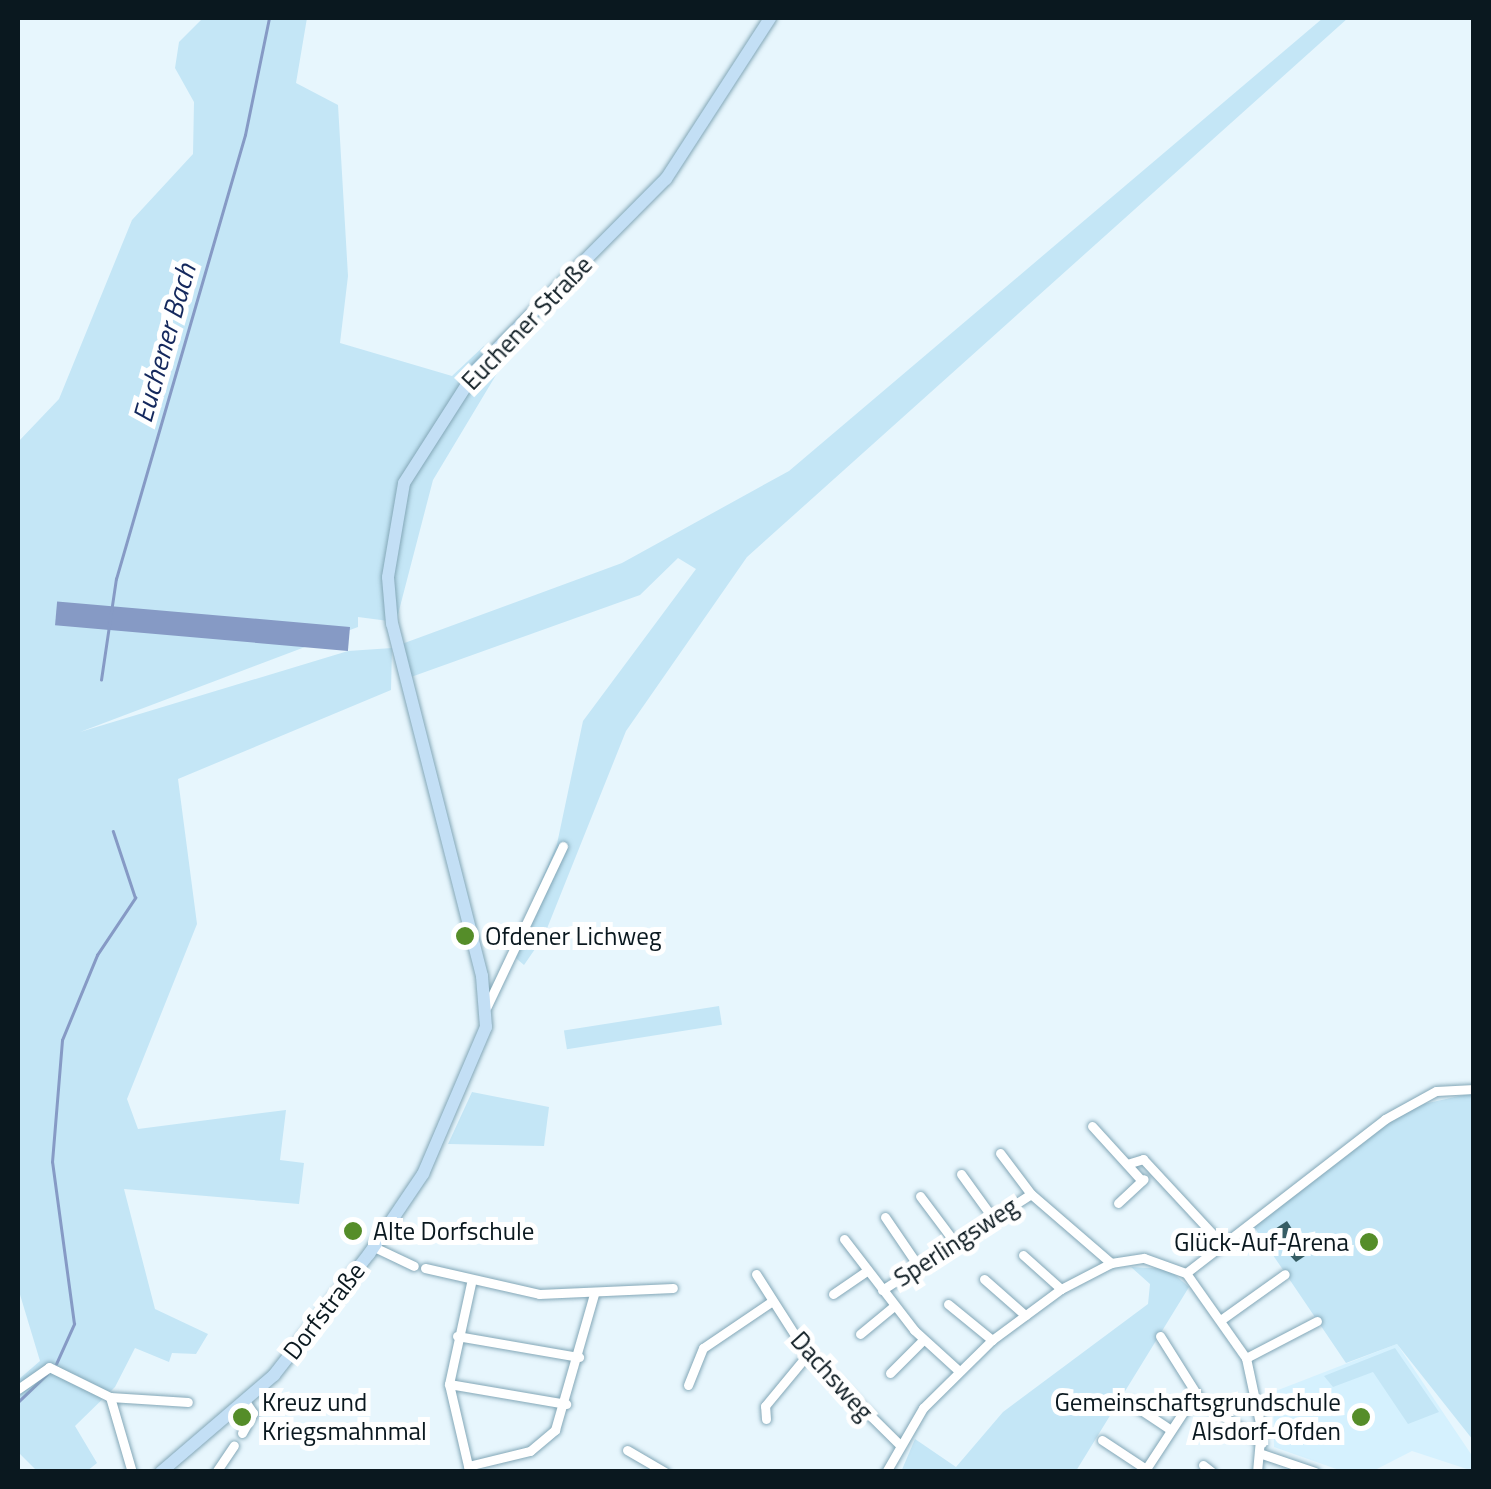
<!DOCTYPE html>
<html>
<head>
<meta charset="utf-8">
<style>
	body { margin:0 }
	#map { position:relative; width:1491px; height:1489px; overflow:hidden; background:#e7f6fd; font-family:"Titillium Web",sans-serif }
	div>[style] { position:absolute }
	.built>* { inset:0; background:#d5f1fe }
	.green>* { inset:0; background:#c4e6f6; transform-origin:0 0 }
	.water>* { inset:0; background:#869ac5; transform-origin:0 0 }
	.stream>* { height:2.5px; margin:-1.25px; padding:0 1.25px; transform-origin:1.25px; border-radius:1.25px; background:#869ac5 }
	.building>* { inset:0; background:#365d64 }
	.roads { filter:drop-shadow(0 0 2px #83a7b7) drop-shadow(0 0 2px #83a7b7) }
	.street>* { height:9px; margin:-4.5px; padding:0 4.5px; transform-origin:4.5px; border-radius:4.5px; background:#fff }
	.secondary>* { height:12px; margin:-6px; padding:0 6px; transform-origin:6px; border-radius:6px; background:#c3dff5 }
	.dots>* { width:28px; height:28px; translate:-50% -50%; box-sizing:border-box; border:5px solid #fff; border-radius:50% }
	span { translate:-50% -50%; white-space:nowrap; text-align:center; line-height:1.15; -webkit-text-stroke:10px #fff; paint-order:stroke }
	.street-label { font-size:25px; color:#0a181f }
	.poi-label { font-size:25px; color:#0a181f }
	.left { translate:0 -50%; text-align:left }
	.right { translate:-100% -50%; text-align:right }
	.water-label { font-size:28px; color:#14285d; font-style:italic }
	.frame { position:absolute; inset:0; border:20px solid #0a181f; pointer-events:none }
</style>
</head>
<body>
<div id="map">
	<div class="built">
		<div style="clip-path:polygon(1397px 1344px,1473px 1457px,1473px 1471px,1412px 1451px,1373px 1471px,1342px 1471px,1274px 1447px,1273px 1392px)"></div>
	</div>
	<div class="green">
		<div style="clip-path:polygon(203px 18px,307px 18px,296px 83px,338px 105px,348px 276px,340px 343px,452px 376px,484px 346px,502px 365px,433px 480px,396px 622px,358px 617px,358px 627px,80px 732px,348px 651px,392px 648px,391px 690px,178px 779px,197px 924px,127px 1099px,138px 1129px,286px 1110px,280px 1160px,304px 1163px,299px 1204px,124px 1189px,155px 1309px,208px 1334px,196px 1354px,172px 1353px,169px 1362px,135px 1348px,115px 1387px,75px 1426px,97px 1463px,87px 1471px,37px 1471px,18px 1452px,18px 1380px,40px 1361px,18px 1288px,18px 442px,59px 399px,132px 220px,193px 154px,194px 102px,175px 68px,179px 42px)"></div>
		<div style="clip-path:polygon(1323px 18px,1348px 18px,747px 557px,626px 731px,544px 936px,524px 965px,510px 953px,557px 844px,583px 721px,696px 569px,678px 558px,640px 595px,411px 677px,399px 645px,622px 563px,789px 471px)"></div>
		<div style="left:719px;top:1006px;width:19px;height:157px;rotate:81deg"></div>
		<div style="clip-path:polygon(472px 1092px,549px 1107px,544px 1146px,448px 1144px)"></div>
		<div style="clip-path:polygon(1473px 1093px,1473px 1440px,1397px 1344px,1346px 1363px,1254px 1227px,1410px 1107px)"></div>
		<div style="clip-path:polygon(1131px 1267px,1168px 1269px,1189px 1287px,1076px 1471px,901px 1472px,915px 1439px,956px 1467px,1003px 1412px,1148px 1304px,1150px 1284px)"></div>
		<div style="clip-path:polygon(1395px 1348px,1439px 1412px,1408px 1424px,1373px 1372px,1333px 1387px,1324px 1376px)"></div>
	</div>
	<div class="water">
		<div style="left:350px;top:627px;width:24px;height:294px;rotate:95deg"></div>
	</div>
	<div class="stream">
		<div style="left:101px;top:680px;width:102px;rotate:-81.6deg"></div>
		<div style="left:116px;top:579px;width:462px;rotate:-73.8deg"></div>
		<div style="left:245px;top:135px;width:119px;rotate:-78.4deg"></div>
		<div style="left:56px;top:1364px;width:44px;rotate:-65.8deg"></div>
		<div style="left:74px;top:1324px;width:163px;rotate:-97.7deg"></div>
		<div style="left:52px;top:1162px;width:122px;rotate:-85.3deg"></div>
		<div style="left:62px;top:1040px;width:92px;rotate:-67.6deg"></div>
		<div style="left:97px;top:955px;width:69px;rotate:-56.3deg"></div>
		<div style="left:135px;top:898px;width:70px;rotate:-108.4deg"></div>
		<div style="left:18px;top:1402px;width:40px;rotate:-44deg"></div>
	</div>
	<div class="building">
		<div style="clip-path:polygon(1287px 1221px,1308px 1254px,1296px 1262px,1269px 1233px)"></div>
	</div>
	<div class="roads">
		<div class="street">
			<div style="left:487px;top:1006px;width:177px;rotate:-64.6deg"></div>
			<div style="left:1092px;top:1126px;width:74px;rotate:47.7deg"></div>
			<div style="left:1000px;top:1153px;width:51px;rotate:52.9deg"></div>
			<div style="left:1031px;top:1194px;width:106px;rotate:40.8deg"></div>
			<div style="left:1127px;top:1164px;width:17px;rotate:-17deg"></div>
			<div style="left:1143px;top:1159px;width:117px;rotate:47.1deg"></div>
			<div style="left:961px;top:1174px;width:53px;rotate:54.2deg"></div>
			<div style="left:920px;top:1196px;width:55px;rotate:53.1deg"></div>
			<div style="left:1118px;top:1203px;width:35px;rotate:-43deg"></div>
			<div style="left:885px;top:1217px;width:57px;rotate:55.8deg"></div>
			<div style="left:844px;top:1239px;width:115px;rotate:52.4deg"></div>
			<div style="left:914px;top:1330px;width:61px;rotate:42.3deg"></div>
			<div style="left:374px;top:1247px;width:44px;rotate:25.4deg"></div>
			<div style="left:1023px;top:1255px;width:51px;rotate:41.8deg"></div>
			<div style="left:425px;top:1268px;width:117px;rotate:12.8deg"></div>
			<div style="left:539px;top:1294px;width:134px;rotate:-2.6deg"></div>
			<div style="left:1186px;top:1273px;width:252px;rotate:-37.7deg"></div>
			<div style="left:1385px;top:1119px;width:58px;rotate:-28.8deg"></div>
			<div style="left:1436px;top:1091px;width:38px;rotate:-3deg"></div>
			<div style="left:756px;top:1274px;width:91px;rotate:57.5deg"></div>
			<div style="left:805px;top:1351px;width:134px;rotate:44.7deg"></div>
			<div style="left:984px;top:1279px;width:55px;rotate:41.3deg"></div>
			<div style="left:882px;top:1290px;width:177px;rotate:-32.8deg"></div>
			<div style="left:833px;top:1294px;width:42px;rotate:-34.4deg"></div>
			<div style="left:948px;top:1304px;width:57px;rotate:39.3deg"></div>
			<div style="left:1222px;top:1319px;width:77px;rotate:-35.5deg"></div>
			<div style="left:860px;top:1334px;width:44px;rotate:-39.5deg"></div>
			<div style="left:457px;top:1336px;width:124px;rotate:9.8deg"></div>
			<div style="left:1160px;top:1336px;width:77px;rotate:57.8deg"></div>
			<div style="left:1201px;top:1401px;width:74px;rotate:34.5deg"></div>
			<div style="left:1246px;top:1358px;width:80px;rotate:-27.5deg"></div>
			<div style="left:890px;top:1373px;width:47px;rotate:-45deg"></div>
			<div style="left:449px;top:1384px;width:119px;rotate:9.7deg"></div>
			<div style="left:688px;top:1385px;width:40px;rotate:-68deg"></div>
			<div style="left:703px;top:1348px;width:82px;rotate:-34.1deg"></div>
			<div style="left:18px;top:1389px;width:38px;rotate:-35deg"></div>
			<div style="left:49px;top:1367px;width:68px;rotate:26.2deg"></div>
			<div style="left:110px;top:1397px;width:78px;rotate:73.7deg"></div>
			<div style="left:110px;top:1397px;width:78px;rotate:3.7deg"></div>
			<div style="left:1129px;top:1402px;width:50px;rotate:33.7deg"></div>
			<div style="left:766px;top:1419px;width:13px;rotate:-94deg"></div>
			<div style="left:765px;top:1406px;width:67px;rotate:-50.4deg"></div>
			<div style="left:242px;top:1433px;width:23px;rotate:-61deg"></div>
			<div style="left:253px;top:1413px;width:14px;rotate:-124deg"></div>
			<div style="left:1102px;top:1440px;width:53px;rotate:33.4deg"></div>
			<div style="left:627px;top:1450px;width:44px;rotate:30.1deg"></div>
			<div style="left:1262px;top:1454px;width:56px;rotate:18.8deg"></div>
			<div style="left:1203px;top:1465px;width:11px;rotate:38deg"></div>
			<div style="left:468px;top:1466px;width:64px;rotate:-13.6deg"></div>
			<div style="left:530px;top:1451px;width:33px;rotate:-40deg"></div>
			<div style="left:555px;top:1430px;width:141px;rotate:-74deg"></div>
			<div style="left:469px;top:1470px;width:88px;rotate:-103.1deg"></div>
			<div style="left:449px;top:1384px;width:103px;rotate:-77.7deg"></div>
			<div style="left:216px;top:1472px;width:32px;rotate:-56deg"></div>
			<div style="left:886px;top:1472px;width:74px;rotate:-60deg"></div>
			<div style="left:923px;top:1408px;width:97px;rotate:-44.6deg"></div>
			<div style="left:992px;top:1340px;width:86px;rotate:-36.5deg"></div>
			<div style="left:1061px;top:1289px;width:56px;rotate:-27.5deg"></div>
			<div style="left:1111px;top:1263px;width:33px;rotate:-9deg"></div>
			<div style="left:1144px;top:1258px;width:45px;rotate:19.7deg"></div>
			<div style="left:1186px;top:1273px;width:104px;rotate:54.8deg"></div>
			<div style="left:1246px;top:1358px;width:72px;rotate:77.9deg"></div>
			<div style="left:1261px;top:1428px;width:44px;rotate:95.2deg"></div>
			<div style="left:1144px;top:1472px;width:93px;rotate:-56.8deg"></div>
		</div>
		<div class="secondary">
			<div style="left:161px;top:1472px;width:149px;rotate:-40.6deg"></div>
			<div style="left:274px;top:1375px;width:154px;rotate:-51.9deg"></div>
			<div style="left:369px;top:1254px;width:97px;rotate:-56deg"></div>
			<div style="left:423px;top:1174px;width:160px;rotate:-66.8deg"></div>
			<div style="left:486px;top:1027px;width:51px;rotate:-94.5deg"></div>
			<div style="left:482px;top:976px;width:363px;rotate:-104.3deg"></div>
			<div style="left:392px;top:624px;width:47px;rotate:-94.9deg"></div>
			<div style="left:388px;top:577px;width:95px;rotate:-80.3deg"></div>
			<div style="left:404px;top:483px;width:135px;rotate:-57.4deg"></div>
			<div style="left:477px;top:369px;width:268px;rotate:-45.2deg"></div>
			<div style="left:666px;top:179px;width:192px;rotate:-57.1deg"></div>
		</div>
	</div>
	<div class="dots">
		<div style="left:465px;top:936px;background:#558d29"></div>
		<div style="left:353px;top:1231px;background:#558d29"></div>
		<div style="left:1369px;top:1242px;background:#558d29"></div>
		<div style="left:242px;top:1417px;background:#558d29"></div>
		<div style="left:1361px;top:1417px;background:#558d29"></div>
	</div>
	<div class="street-label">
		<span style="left:527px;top:323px;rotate:-46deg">Euchener Straße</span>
		<span style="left:956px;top:1242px;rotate:-33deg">Sperlingsweg</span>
		<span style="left:324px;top:1311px;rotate:-52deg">Dorfstraße</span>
		<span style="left:832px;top:1376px;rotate:48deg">Dachsweg</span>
	</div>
	<div class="poi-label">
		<span class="left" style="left:485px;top:936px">Ofdener Lichweg</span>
		<span class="left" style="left:373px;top:1231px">Alte Dorfschule</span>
		<span class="right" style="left:1349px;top:1242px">Glück-Auf-Arena</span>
		<span class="left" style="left:262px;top:1417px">Kreuz und<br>Kriegsmahnmal</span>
		<span class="right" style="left:1341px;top:1417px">Gemeinschaftsgrundschule<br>Alsdorf-Ofden</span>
	</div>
	<div class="water-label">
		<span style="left:164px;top:343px;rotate:-74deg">Euchener Bach</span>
	</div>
	<div class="frame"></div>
</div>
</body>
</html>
